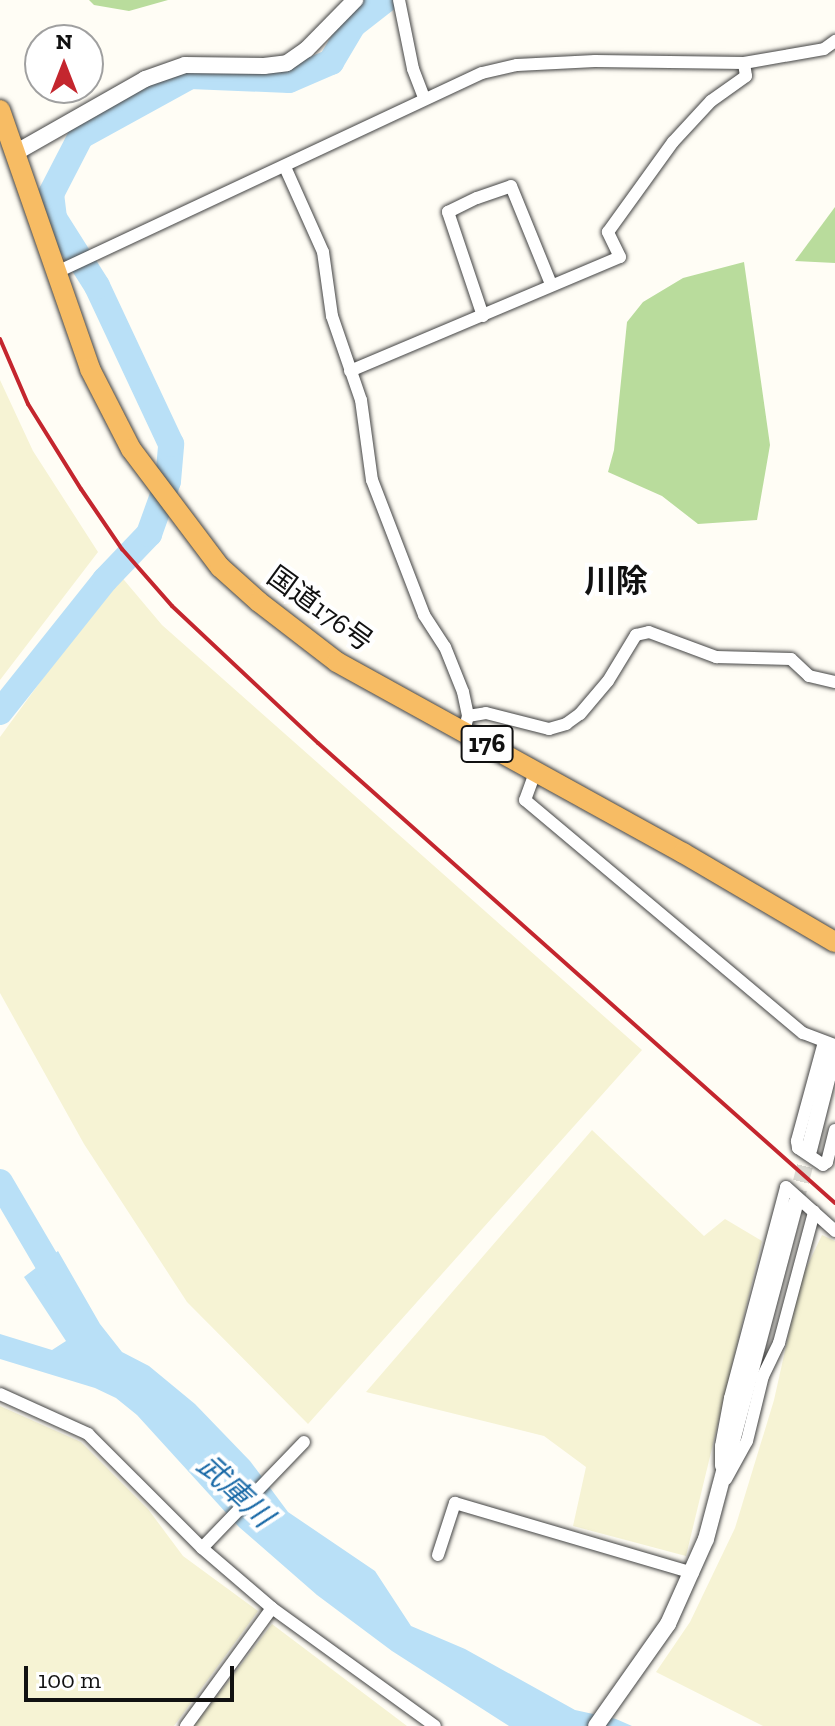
<!DOCTYPE html>
<html>
<head>
<meta charset="utf-8">
<style>
	body { margin:0 }
	#map { position:relative; width:835px; height:1726px; overflow:hidden; background:#fffdf5; font-family:"Zilla Slab","Noto Sans JP",serif }
	div>[style] { position:absolute }
	.farmland>* { inset:0; background:#f6f3d4 }
	.forest>* { inset:0; background:#b9dc9c }
	.water>* { inset:0; background:#b9e0f7 }
	.river>* { height:26px; margin:-13px; padding:0 13px; transform-origin:13px; border-radius:13px; background:#b9e0f7 }
	.tertiary-tunnel>* { height:16px; margin-top:-8px; transform-origin:0; background:repeating-linear-gradient(90deg,#dbdad3 0 16px,transparent 0 24px) }
	.roads { filter:drop-shadow(0 0 2px #444) drop-shadow(0 0 2px #444) }
	.minor>* { height:12px; margin:-6px; padding:0 6px; transform-origin:6px; border-radius:6px; background:#fff }
	.tertiary>* { height:16px; margin:-8px; padding:0 8px; transform-origin:8px; border-radius:8px; background:#fff }
	.trunk>* { height:20px; margin:-10px; padding:0 10px; transform-origin:10px; border-radius:10px; background:#f7bc64 }
	.rail>* { height:4px; margin:-2px; padding:0 2px; transform-origin:2px; border-radius:2px; background:#c4262e }
	span { translate:-50% -50%; white-space:nowrap; text-align:center; line-height:1.15; -webkit-text-stroke:8px #fff; paint-order:stroke }
	.shield-label span { padding:2px 6px; background:#fff; border:2px solid; border-radius:6px; -webkit-text-stroke-width:0 }
	.shield-label { font-size:26px; color:#111; font-weight:700 }
	.street-label { font-size:28px; color:#111 }
	.water-label { font-size:30px; color:#1768a6; font-style:italic }
	.quarter-label { font-size:32px; color:#111; font-weight:700 }
	.north { position:absolute; left:24px; top:24px; width:80px; height:80px; box-sizing:border-box; background:#fff; border:2px solid #a0a0a0; border-radius:50%; rotate:0deg; font-size:22px; font-weight:700; line-height:32px; text-align:center; color:#111 }
	.north::after { content:''; display:block; margin:auto; width:28px; height:36px; background:#c4262e; clip-path:polygon(50% 0,100% 100%,50% 72%,0 100%) }
	.scale { position:absolute; left:24px; top:1666px; width:210px; height:36px; box-sizing:border-box; border:4px solid #111; border-top:0; padding-left:10px; font-size:24px; line-height:28px; white-space:nowrap; color:#111; -webkit-text-stroke:6px #fff; paint-order:stroke }
</style>
</head>
<body>
<div id="map">
	<div class="farmland">
		<div style="clip-path:polygon(0 380px,33px 451px,98px 552px,0 680px)"></div>
		<div style="clip-path:polygon(119px 574px,162px 625px,642px 1050px,308px 1424px,187px 1302px,84px 1144px,0 993px,0 737px)"></div>
		<div style="clip-path:polygon(592px 1130px,704px 1236px,725px 1219px,762px 1241px,686px 1556px,573px 1526px,586px 1467px,544px 1436px,366px 1392px)"></div>
		<div style="clip-path:polygon(822px 1235px,835px 1241px,835px 1726px,763px 1726px,656px 1672px,690px 1622px,735px 1528px,774px 1400px,801px 1279px)"></div>
		<div style="clip-path:polygon(0 1406px,81px 1442px,148px 1509px,183px 1556px,258px 1611px,174px 1726px,0 1726px)"></div>
		<div style="clip-path:polygon(272px 1624px,407px 1726px,194px 1726px)"></div>
	</div>
	<div class="forest">
		<div style="clip-path:polygon(89px 0,168px 0,129px 11px,94px 5px)"></div>
		<div style="clip-path:polygon(835px 207px,835px 263px,795px 261px)"></div>
		<div style="clip-path:polygon(744px 262px,770px 445px,757px 520px,698px 524px,662px 496px,608px 472px,614px 450px,627px 322px,643px 302px,683px 278px)"></div>
	</div>
	<div class="water">
		<div style="clip-path:polygon(58px 1251px,100px 1324px,122px 1352px,149px 1366px,195px 1404px,250px 1461px,288px 1512px,375px 1571px,411px 1626px,465px 1649px,575px 1710px,616px 1719px,632px 1726px,509px 1726px,392px 1651px,317px 1595px,239px 1527px,137px 1415px,116px 1398px,95px 1388px,0 1359px,0 1334px,52px 1350px,66px 1341px,24px 1277px)"></div>
	</div>
	<div class="river">
		<div style="left:0;top:712px;width:169px;rotate:-51.5deg"></div>
		<div style="left:105px;top:580px;width:64px;rotate:-46.3deg"></div>
		<div style="left:149px;top:534px;width:56px;rotate:-70.3deg"></div>
		<div style="left:168px;top:481px;width:37px;rotate:-85deg"></div>
		<div style="left:171px;top:444px;width:174px;rotate:-115.1deg"></div>
		<div style="left:97px;top:286px;width:80px;rotate:-122.3deg"></div>
		<div style="left:54px;top:218px;width:24px;rotate:-97deg"></div>
		<div style="left:51px;top:194px;width:65px;rotate:-62.7deg"></div>
		<div style="left:81px;top:136px;width:124px;rotate:-28.8deg"></div>
		<div style="left:190px;top:76px;width:99px;rotate:2.3deg"></div>
		<div style="left:289px;top:80px;width:46px;rotate:-23.2deg"></div>
		<div style="left:331px;top:62px;width:43px;rotate:-59.3deg"></div>
		<div style="left:353px;top:25px;width:41px;rotate:-38deg"></div>
		<div style="left:0;top:1182px;width:126px;rotate:59.6deg"></div>
	</div>
	<div class="tertiary-tunnel">
		<div style="left:795px;top:1205px;width:57px;rotate:-75.7deg"></div>
	</div>
	<div class="roads">
		<div class="minor">
			<div style="left:399px;top:0;width:70px;rotate:78.5deg"></div>
			<div style="left:413px;top:69px;width:31px;rotate:69deg"></div>
			<div style="left:285px;top:167px;width:93px;rotate:65.9deg"></div>
			<div style="left:323px;top:252px;width:65px;rotate:82deg"></div>
			<div style="left:332px;top:316px;width:89px;rotate:71deg"></div>
			<div style="left:361px;top:400px;width:81px;rotate:82.2deg"></div>
			<div style="left:372px;top:480px;width:145px;rotate:68.9deg"></div>
			<div style="left:424px;top:615px;width:38px;rotate:57deg"></div>
			<div style="left:445px;top:647px;width:48px;rotate:68.2deg"></div>
			<div style="left:463px;top:692px;width:25px;rotate:78deg"></div>
			<div style="left:468px;top:716px;width:16px;rotate:105deg"></div>
			<div style="left:57px;top:272px;width:469px;rotate:-25.1deg"></div>
			<div style="left:482px;top:73px;width:36px;rotate:-13deg"></div>
			<div style="left:517px;top:65px;width:78px;rotate:-2.9deg"></div>
			<div style="left:595px;top:61px;width:149px;rotate:0.8deg"></div>
			<div style="left:744px;top:63px;width:81px;rotate:-9.9deg"></div>
			<div style="left:824px;top:49px;width:14px;rotate:-36deg"></div>
			<div style="left:483px;top:316px;width:110px;rotate:-108.6deg"></div>
			<div style="left:448px;top:212px;width:32px;rotate:-26deg"></div>
			<div style="left:477px;top:198px;width:36px;rotate:-19deg"></div>
			<div style="left:511px;top:186px;width:106px;rotate:67.8deg"></div>
			<div style="left:350px;top:371px;width:293px;rotate:-22.9deg"></div>
			<div style="left:620px;top:257px;width:28px;rotate:-116deg"></div>
			<div style="left:608px;top:232px;width:111px;rotate:-54.2deg"></div>
			<div style="left:673px;top:142px;width:56px;rotate:-47.2deg"></div>
			<div style="left:711px;top:101px;width:43px;rotate:-35.5deg"></div>
			<div style="left:746px;top:76px;width:13px;rotate:-99deg"></div>
			<div style="left:468px;top:716px;width:18px;rotate:-9deg"></div>
			<div style="left:486px;top:713px;width:65px;rotate:14.3deg"></div>
			<div style="left:549px;top:729px;width:18px;rotate:-16deg"></div>
			<div style="left:566px;top:724px;width:17px;rotate:-36deg"></div>
			<div style="left:580px;top:714px;width:43px;rotate:-49.7deg"></div>
			<div style="left:608px;top:681px;width:54px;rotate:-58.7deg"></div>
			<div style="left:636px;top:635px;width:13px;rotate:-13deg"></div>
			<div style="left:649px;top:632px;width:72px;rotate:20.5deg"></div>
			<div style="left:716px;top:657px;width:75px;rotate:1.5deg"></div>
			<div style="left:791px;top:659px;width:25px;rotate:43deg"></div>
			<div style="left:809px;top:676px;width:27px;rotate:13deg"></div>
			<div style="left:536px;top:770px;width:32px;rotate:110deg"></div>
			<div style="left:525px;top:800px;width:363px;rotate:40deg"></div>
			<div style="left:803px;top:1033px;width:34px;rotate:21deg"></div>
			<div style="left:824px;top:1042px;width:103px;rotate:105.3deg"></div>
			<div style="left:797px;top:1141px;width:7px;rotate:82deg"></div>
			<div style="left:798px;top:1148px;width:30px;rotate:34deg"></div>
			<div style="left:823px;top:1165px;width:5px;rotate:-37deg"></div>
			<div style="left:827px;top:1162px;width:33px;rotate:-76deg"></div>
			<div style="left:0;top:1394px;width:97px;rotate:24.4deg"></div>
			<div style="left:88px;top:1434px;width:161px;rotate:45deg"></div>
			<div style="left:202px;top:1548px;width:92px;rotate:40.6deg"></div>
			<div style="left:272px;top:1608px;width:201px;rotate:35.9deg"></div>
			<div style="left:721px;top:1466px;width:20px;rotate:-90deg"></div>
			<div style="left:721px;top:1446px;width:49px;rotate:-79.4deg"></div>
			<div style="left:730px;top:1398px;width:218px;rotate:-75.1deg"></div>
			<div style="left:786px;top:1187px;width:66px;rotate:41.9deg"></div>
			<div style="left:726px;top:1479px;width:43px;rotate:-61.1deg"></div>
			<div style="left:747px;top:1441px;width:67px;rotate:-76.2deg"></div>
			<div style="left:763px;top:1376px;width:37px;rotate:-64deg"></div>
			<div style="left:779px;top:1343px;width:136px;rotate:-75deg"></div>
			<div style="left:202px;top:1548px;width:147px;rotate:-46.1deg"></div>
			<div style="left:438px;top:1555px;width:55px;rotate:-71.9deg"></div>
			<div style="left:455px;top:1503px;width:248px;rotate:16.4deg"></div>
			<div style="left:186px;top:1726px;width:146px;rotate:-53.9deg"></div>
		</div>
		<div class="tertiary">
			<div style="left:15px;top:153px;width:150px;rotate:-29.6deg"></div>
			<div style="left:145px;top:79px;width:42px;rotate:-19.3deg"></div>
			<div style="left:185px;top:65px;width:79px;rotate:0.7deg"></div>
			<div style="left:264px;top:66px;width:23px;rotate:-7deg"></div>
			<div style="left:287px;top:63px;width:24px;rotate:-35deg"></div>
			<div style="left:307px;top:49px;width:69px;rotate:-45.6deg"></div>
			<div style="left:809px;top:1150px;width:105px;rotate:-75.7deg"></div>
			<div style="left:596px;top:1726px;width:125px;rotate:-54.8deg"></div>
			<div style="left:668px;top:1624px;width:93px;rotate:-65.9deg"></div>
			<div style="left:706px;top:1539px;width:346px;rotate:-75.1deg"></div>
		</div>
		<div class="trunk">
			<div style="left:0;top:110px;width:274px;rotate:70.8deg"></div>
			<div style="left:90px;top:369px;width:90px;rotate:62.9deg"></div>
			<div style="left:131px;top:449px;width:148px;rotate:53deg"></div>
			<div style="left:220px;top:567px;width:52px;rotate:41.9deg"></div>
			<div style="left:259px;top:602px;width:98px;rotate:37.6deg"></div>
			<div style="left:337px;top:662px;width:395px;rotate:28.9deg"></div>
			<div style="left:683px;top:853px;width:176px;rotate:30.4deg"></div>
		</div>
	</div>
	<div class="rail">
		<div style="left:0;top:339px;width:71px;rotate:66.7deg"></div>
		<div style="left:28px;top:404px;width:100px;rotate:58.1deg"></div>
		<div style="left:81px;top:489px;width:73px;rotate:55.7deg"></div>
		<div style="left:122px;top:549px;width:76px;rotate:48.7deg"></div>
		<div style="left:172px;top:606px;width:200px;rotate:43.2deg"></div>
		<div style="left:318px;top:743px;width:692px;rotate:41.66deg"></div>
	</div>
	<div class="shield-label">
		<span style="left:487px;top:744px">176</span>
	</div>
	<div class="street-label">
		<span style="left:320px;top:609px;rotate:36deg">国道176号</span>
	</div>
	<div class="water-label">
		<span style="left:235px;top:1491px;rotate:43deg">武庫川</span>
	</div>
	<div class="quarter-label">
		<span style="left:616px;top:581px">川除</span>
	</div>
	<div class="north">N</div>
	<div class="scale">100 m</div>
</div>
</body>
</html>
